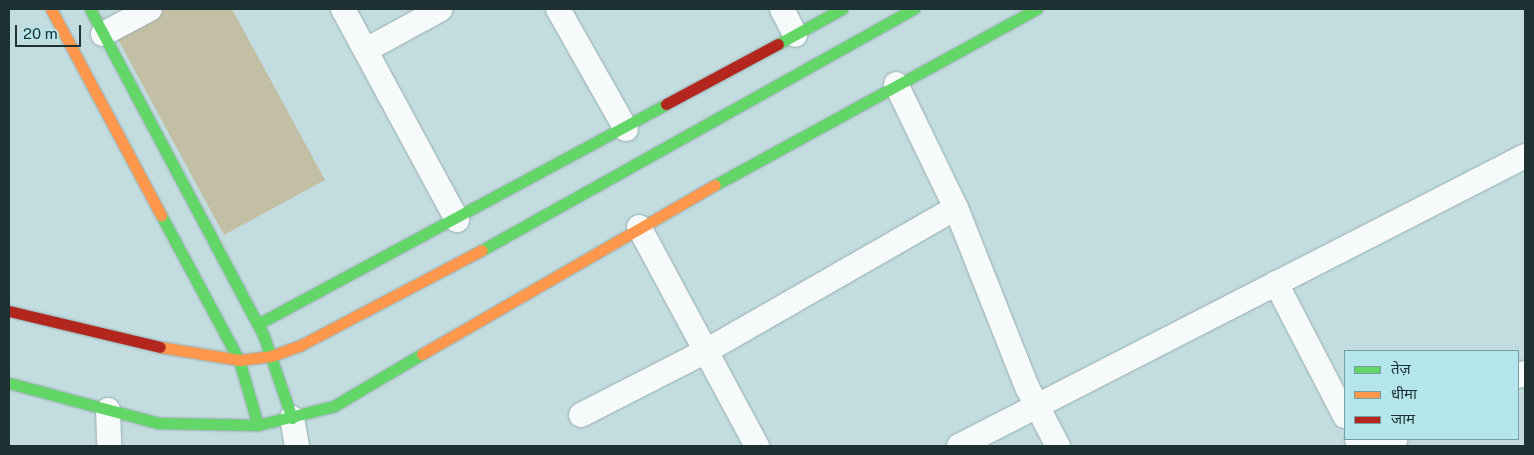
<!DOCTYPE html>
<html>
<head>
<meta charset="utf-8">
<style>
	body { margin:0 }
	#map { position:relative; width:1534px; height:455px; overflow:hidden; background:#c2dcdf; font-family:"Public Sans","Noto Sans Devanagari",sans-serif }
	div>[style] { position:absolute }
	.green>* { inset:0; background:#c2bfa4 }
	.roads { filter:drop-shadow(0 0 1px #98adaf) drop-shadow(0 0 1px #98adaf) }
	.street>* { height:24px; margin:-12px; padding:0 12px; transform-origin:12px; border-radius:12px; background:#f6fafa }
	.fast>* { height:11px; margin:-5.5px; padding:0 5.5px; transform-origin:5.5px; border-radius:5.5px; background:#63d668 }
	.slow>* { height:11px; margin:-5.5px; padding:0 5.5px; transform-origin:5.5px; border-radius:5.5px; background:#ff974d }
	.jam>* { height:11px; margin:-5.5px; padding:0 5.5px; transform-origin:5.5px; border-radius:5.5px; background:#b3261e }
	span { translate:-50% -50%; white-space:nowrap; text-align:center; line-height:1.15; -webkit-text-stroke:4.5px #b5e6ec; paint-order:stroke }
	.frame { position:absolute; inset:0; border:10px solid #1d3032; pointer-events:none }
	.legend { position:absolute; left:1344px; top:350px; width:175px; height:90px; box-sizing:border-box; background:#b5e6ec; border:1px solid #789da2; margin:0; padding:6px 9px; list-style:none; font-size:15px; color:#1d3032 }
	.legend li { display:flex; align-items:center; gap:10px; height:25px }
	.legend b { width:25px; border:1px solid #789da2 }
	.scale { position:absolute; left:15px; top:25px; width:66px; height:22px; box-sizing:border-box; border:2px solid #1d3032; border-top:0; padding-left:6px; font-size:15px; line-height:18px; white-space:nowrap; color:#1d3032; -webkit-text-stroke:4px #b5e6ec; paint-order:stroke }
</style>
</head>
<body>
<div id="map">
	<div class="green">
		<div style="clip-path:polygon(161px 9px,232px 9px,325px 180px,224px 235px,115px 34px)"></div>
	</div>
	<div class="roads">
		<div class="street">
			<div style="left:343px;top:9px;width:240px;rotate:61.6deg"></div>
			<div style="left:558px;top:9px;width:138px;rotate:60.5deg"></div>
			<div style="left:782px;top:9px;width:29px;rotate:63deg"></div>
			<div style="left:103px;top:34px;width:53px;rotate:-28deg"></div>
			<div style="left:366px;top:50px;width:85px;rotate:-28.7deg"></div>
			<div style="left:896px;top:84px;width:138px;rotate:64.2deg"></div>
			<div style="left:956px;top:208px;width:193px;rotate:68.4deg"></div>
			<div style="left:1027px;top:387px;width:67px;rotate:62.3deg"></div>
			<div style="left:639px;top:227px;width:249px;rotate:61.7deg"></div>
			<div style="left:1276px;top:283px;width:150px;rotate:62.6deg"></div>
			<div style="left:1518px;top:376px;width:8px;rotate:-23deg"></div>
			<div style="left:108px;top:410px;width:36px;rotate:88deg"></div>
			<div style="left:581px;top:415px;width:140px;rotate:-27.1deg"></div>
			<div style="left:706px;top:351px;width:288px;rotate:-29.8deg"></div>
			<div style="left:292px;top:418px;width:28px;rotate:80deg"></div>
			<div style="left:1357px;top:439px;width:8px;rotate:60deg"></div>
			<div style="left:959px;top:446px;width:636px;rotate:-27.13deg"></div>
			<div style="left:1380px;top:446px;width:17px;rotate:-25deg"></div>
		</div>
		<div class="fast">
			<div style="left:90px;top:9px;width:368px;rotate:62deg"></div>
			<div style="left:263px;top:334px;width:89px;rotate:71deg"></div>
			<div style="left:778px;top:44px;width:73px;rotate:-28.7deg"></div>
			<div style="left:715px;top:185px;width:367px;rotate:-28.7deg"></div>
			<div style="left:161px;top:215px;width:165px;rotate:61.7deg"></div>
			<div style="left:239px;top:360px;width:68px;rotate:73.7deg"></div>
			<div style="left:482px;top:250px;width:495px;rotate:-29.2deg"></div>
			<div style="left:258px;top:324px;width:464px;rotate:-28.3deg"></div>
			<div style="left:9px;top:383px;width:154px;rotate:15deg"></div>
			<div style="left:158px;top:423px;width:100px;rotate:1.1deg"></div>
			<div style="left:258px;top:425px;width:78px;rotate:-14deg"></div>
			<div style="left:334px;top:406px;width:102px;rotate:-30.6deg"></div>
		</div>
		<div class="slow">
			<div style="left:51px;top:9px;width:234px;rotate:61.9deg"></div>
			<div style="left:160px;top:347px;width:80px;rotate:9.3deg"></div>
			<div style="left:239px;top:360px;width:32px;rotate:-7deg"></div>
			<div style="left:271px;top:356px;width:32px;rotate:-20deg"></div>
			<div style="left:301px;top:345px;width:204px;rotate:-27.7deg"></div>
			<div style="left:422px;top:354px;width:338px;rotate:-30deg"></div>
		</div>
		<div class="jam">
			<div style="left:666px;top:104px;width:127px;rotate:-28.2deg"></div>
			<div style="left:9px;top:311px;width:155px;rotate:13.4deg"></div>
		</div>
	</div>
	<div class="frame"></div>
	<ul class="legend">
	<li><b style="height:6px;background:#63d668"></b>तेज़</li>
	<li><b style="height:6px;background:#ff974d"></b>धीमा</li>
	<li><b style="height:6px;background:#b3261e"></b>जाम</li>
	</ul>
	<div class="scale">20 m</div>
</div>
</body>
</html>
